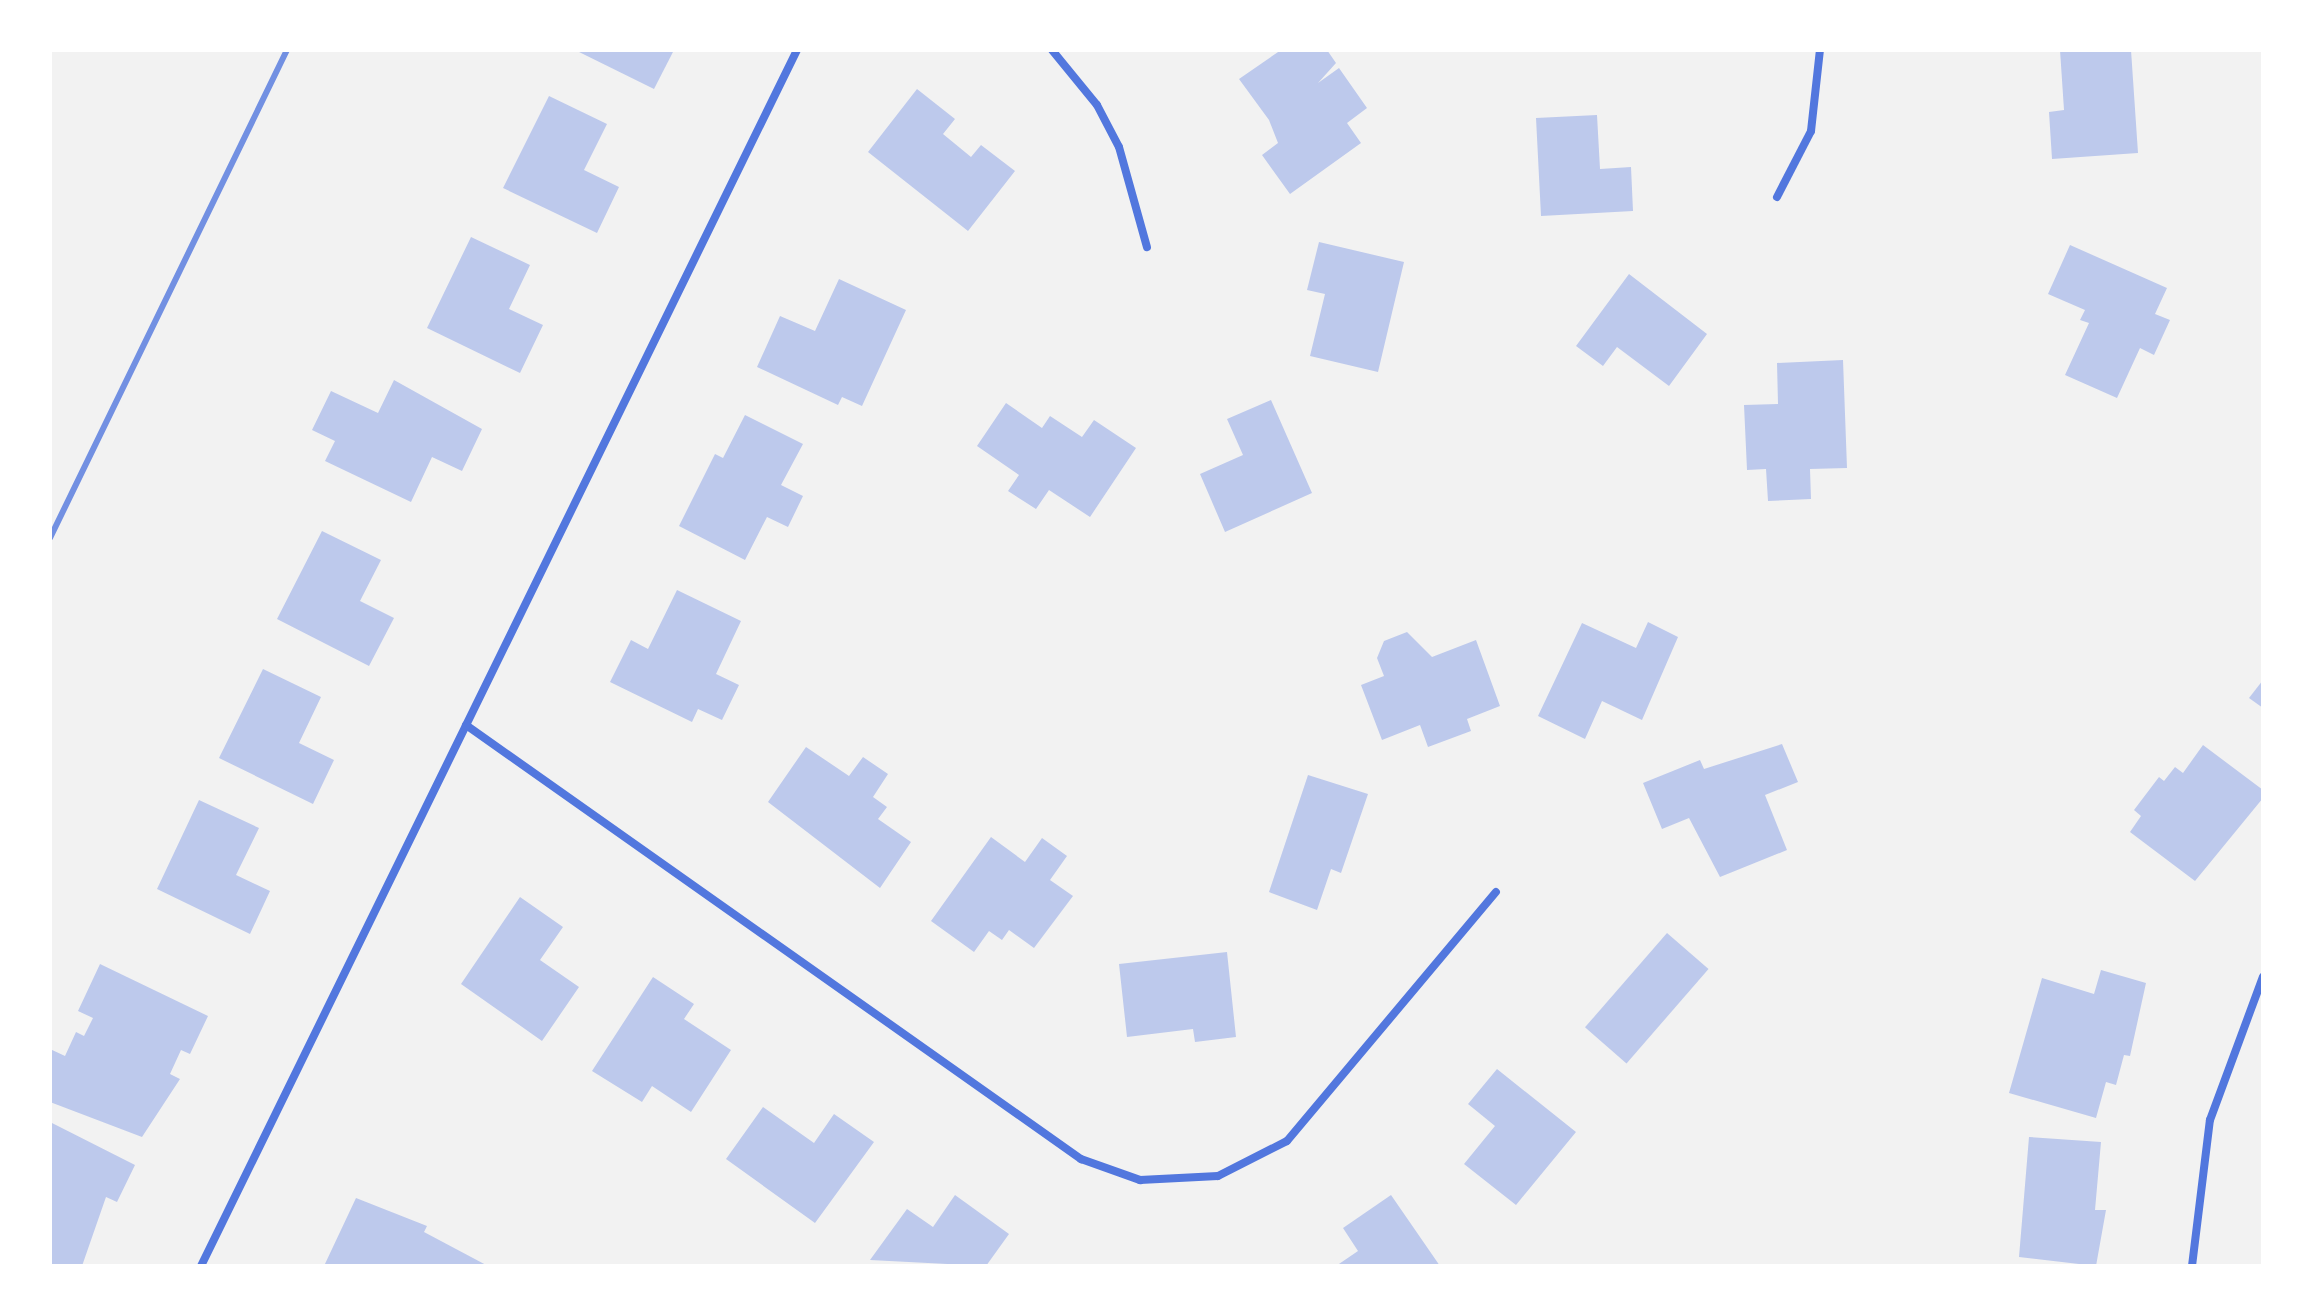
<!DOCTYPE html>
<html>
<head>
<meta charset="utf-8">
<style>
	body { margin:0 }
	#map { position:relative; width:2313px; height:1316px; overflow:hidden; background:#f2f2f2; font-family:"Sofia Sans Condensed",sans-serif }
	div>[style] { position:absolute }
	.building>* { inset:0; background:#bdc9ec; transform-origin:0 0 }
	.minor>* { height:8px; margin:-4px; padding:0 4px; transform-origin:4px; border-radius:4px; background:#5277de }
	.rail>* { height:6px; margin:-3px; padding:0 3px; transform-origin:3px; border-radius:3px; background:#7290e2 }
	span { translate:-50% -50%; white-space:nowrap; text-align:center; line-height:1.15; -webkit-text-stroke:6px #fff; paint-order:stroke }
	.frame { position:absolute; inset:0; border:52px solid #fff; pointer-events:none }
</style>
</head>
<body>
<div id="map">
	<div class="building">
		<div style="clip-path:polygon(575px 50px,674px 50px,654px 89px)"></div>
		<div style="clip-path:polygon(1281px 50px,1327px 50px,1336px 63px,1318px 83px,1339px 68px,1367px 108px,1347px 123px,1361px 143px,1290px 194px,1262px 155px,1278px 143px,1269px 120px,1239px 79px)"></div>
		<div style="clip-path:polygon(2060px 50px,2131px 50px,2138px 153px,2052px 159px,2049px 112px,2064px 110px)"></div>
		<div style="clip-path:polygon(917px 89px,955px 119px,943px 134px,971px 157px,981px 145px,1015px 171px,968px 231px,868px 152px)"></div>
		<div style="clip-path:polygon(549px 96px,607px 124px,584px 170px,619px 187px,597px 233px,503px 188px)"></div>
		<div style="clip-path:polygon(1597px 115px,1600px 169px,1631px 167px,1633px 211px,1541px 216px,1536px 118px)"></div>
		<div style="clip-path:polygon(471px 237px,530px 265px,509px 309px,543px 325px,520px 373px,427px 328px)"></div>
		<div style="clip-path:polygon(1319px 242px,1404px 262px,1378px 372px,1310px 356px,1325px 294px,1307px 290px)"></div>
		<div style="clip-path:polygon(2070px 245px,2167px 288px,2155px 314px,2170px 320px,2154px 355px,2140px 348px,2117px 398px,2065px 375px,2089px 323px,2080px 320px,2085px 310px,2048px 294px)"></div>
		<div style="clip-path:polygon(1629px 274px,1707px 334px,1669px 386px,1617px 347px,1603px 366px,1576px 346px)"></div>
		<div style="clip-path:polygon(839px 279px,906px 310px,862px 406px,842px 397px,838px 405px,757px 367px,780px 316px,815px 331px)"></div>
		<div style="clip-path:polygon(1843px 360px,1847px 468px,1810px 469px,1811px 499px,1768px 501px,1766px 469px,1747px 470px,1744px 405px,1778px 404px,1777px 363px)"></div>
		<div style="clip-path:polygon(394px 380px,482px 429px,462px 471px,432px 457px,411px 502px,325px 461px,335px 441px,312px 430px,331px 391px,378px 413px)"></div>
		<div style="clip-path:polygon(1271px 400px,1312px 493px,1225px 532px,1200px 474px,1243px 455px,1227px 419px)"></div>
		<div style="clip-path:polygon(1006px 403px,1042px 428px,1050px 416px,1082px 437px,1094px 420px,1136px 448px,1090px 517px,1049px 490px,1036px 509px,1008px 491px,1019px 475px,977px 446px)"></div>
		<div style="clip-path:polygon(745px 415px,803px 444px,781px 485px,803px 496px,788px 527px,767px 517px,745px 560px,679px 526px,715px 454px,723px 458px)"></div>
		<div style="clip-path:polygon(322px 531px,381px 560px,360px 601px,394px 618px,369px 666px,277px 619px)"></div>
		<div style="clip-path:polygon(677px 590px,741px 621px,716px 674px,739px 685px,722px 720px,698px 709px,692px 722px,610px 682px,631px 640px,648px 649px)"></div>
		<div style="clip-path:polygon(1648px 622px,1678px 637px,1642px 720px,1602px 701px,1585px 739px,1538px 716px,1582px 623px,1636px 648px)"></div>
		<div style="clip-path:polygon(1407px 632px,1432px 657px,1476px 640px,1500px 706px,1467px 719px,1471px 731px,1428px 747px,1420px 725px,1382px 740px,1361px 685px,1384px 676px,1377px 658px,1384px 641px)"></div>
		<div style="clip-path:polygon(263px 669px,321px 697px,299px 743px,334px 760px,313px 804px,219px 758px)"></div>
		<div style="clip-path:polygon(2263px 680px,2263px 708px,2249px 698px)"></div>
		<div style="clip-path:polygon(1782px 744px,1798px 782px,1765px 795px,1787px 850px,1720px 877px,1689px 818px,1662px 829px,1643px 783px,1700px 760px,1704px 769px)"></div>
		<div style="clip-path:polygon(2203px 745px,2263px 790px,2263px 798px,2195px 881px,2130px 832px,2141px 816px,2134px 810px,2159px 777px,2164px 781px,2175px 767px,2183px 773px)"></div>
		<div style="clip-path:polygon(806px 747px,849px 776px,863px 757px,888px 774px,873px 797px,887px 807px,878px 819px,911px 842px,880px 888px,768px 802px)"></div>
		<div style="clip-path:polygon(1308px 775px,1368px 794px,1341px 873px,1331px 869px,1317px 910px,1269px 892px)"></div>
		<div style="clip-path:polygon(199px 800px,259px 828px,236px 875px,270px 891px,250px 934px,157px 889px)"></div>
		<div style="clip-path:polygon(991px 837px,1025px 862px,1042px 838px,1067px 856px,1050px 880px,1073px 896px,1034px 948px,1009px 930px,1002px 940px,989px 931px,974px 952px,931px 921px)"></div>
		<div style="clip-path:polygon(520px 897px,563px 927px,540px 960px,579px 987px,542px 1041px,461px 984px)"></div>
		<div style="left:1667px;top:933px;width:55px;height:125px;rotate:41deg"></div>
		<div style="clip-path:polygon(1227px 952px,1236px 1037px,1195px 1042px,1193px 1029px,1127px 1037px,1119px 964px)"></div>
		<div style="clip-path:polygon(100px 964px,208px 1016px,190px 1054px,181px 1050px,170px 1074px,180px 1079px,142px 1137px,50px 1102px,50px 1049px,65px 1056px,76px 1032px,84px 1036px,93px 1018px,78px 1011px)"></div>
		<div style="clip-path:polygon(2101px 970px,2146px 983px,2130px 1056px,2124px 1055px,2116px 1085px,2106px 1082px,2096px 1118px,2009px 1093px,2042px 978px,2094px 994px)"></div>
		<div style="clip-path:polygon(653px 977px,694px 1004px,684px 1019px,731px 1050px,691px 1112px,652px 1086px,642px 1102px,592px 1071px)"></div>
		<div style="clip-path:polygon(1497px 1069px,1576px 1132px,1516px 1205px,1464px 1164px,1495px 1126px,1468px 1104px)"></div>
		<div style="clip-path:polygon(763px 1107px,814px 1143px,834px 1114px,874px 1142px,815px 1223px,726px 1159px)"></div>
		<div style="clip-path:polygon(50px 1122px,135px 1165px,117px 1202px,106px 1197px,82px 1266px,50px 1266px)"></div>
		<div style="clip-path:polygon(2029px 1137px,2101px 1142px,2095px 1210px,2106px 1210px,2096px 1266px,2019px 1257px)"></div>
		<div style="clip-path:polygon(955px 1195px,1009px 1234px,986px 1266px,870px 1260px,907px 1209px,933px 1227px)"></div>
		<div style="clip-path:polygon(1391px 1195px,1440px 1266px,1336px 1266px,1358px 1251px,1343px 1228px)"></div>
		<div style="clip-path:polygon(356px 1198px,427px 1226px,424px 1232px,488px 1266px,324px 1266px)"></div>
	</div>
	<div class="minor">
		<div style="left:1052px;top:50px;width:71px;rotate:50.7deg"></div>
		<div style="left:1097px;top:105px;width:47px;rotate:62.4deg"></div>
		<div style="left:1119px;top:147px;width:104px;rotate:74.4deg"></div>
		<div style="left:1777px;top:197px;width:74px;rotate:-62.7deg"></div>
		<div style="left:1811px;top:131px;width:81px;rotate:-83.7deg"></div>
		<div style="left:466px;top:725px;width:753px;rotate:35.21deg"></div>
		<div style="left:1081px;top:1159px;width:63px;rotate:19.6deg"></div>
		<div style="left:1140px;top:1180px;width:78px;rotate:-2.9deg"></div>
		<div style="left:1218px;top:1176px;width:77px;rotate:-26.9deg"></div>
		<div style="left:1287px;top:1141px;width:325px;rotate:-50deg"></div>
		<div style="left:201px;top:1266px;width:1354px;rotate:-63.89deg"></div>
		<div style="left:2192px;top:1266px;width:147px;rotate:-83deg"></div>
		<div style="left:2210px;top:1120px;width:153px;rotate:-69.7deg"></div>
	</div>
	<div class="rail">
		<div style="left:50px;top:538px;width:543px;rotate:-64.1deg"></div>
	</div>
	<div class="frame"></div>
</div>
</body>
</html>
